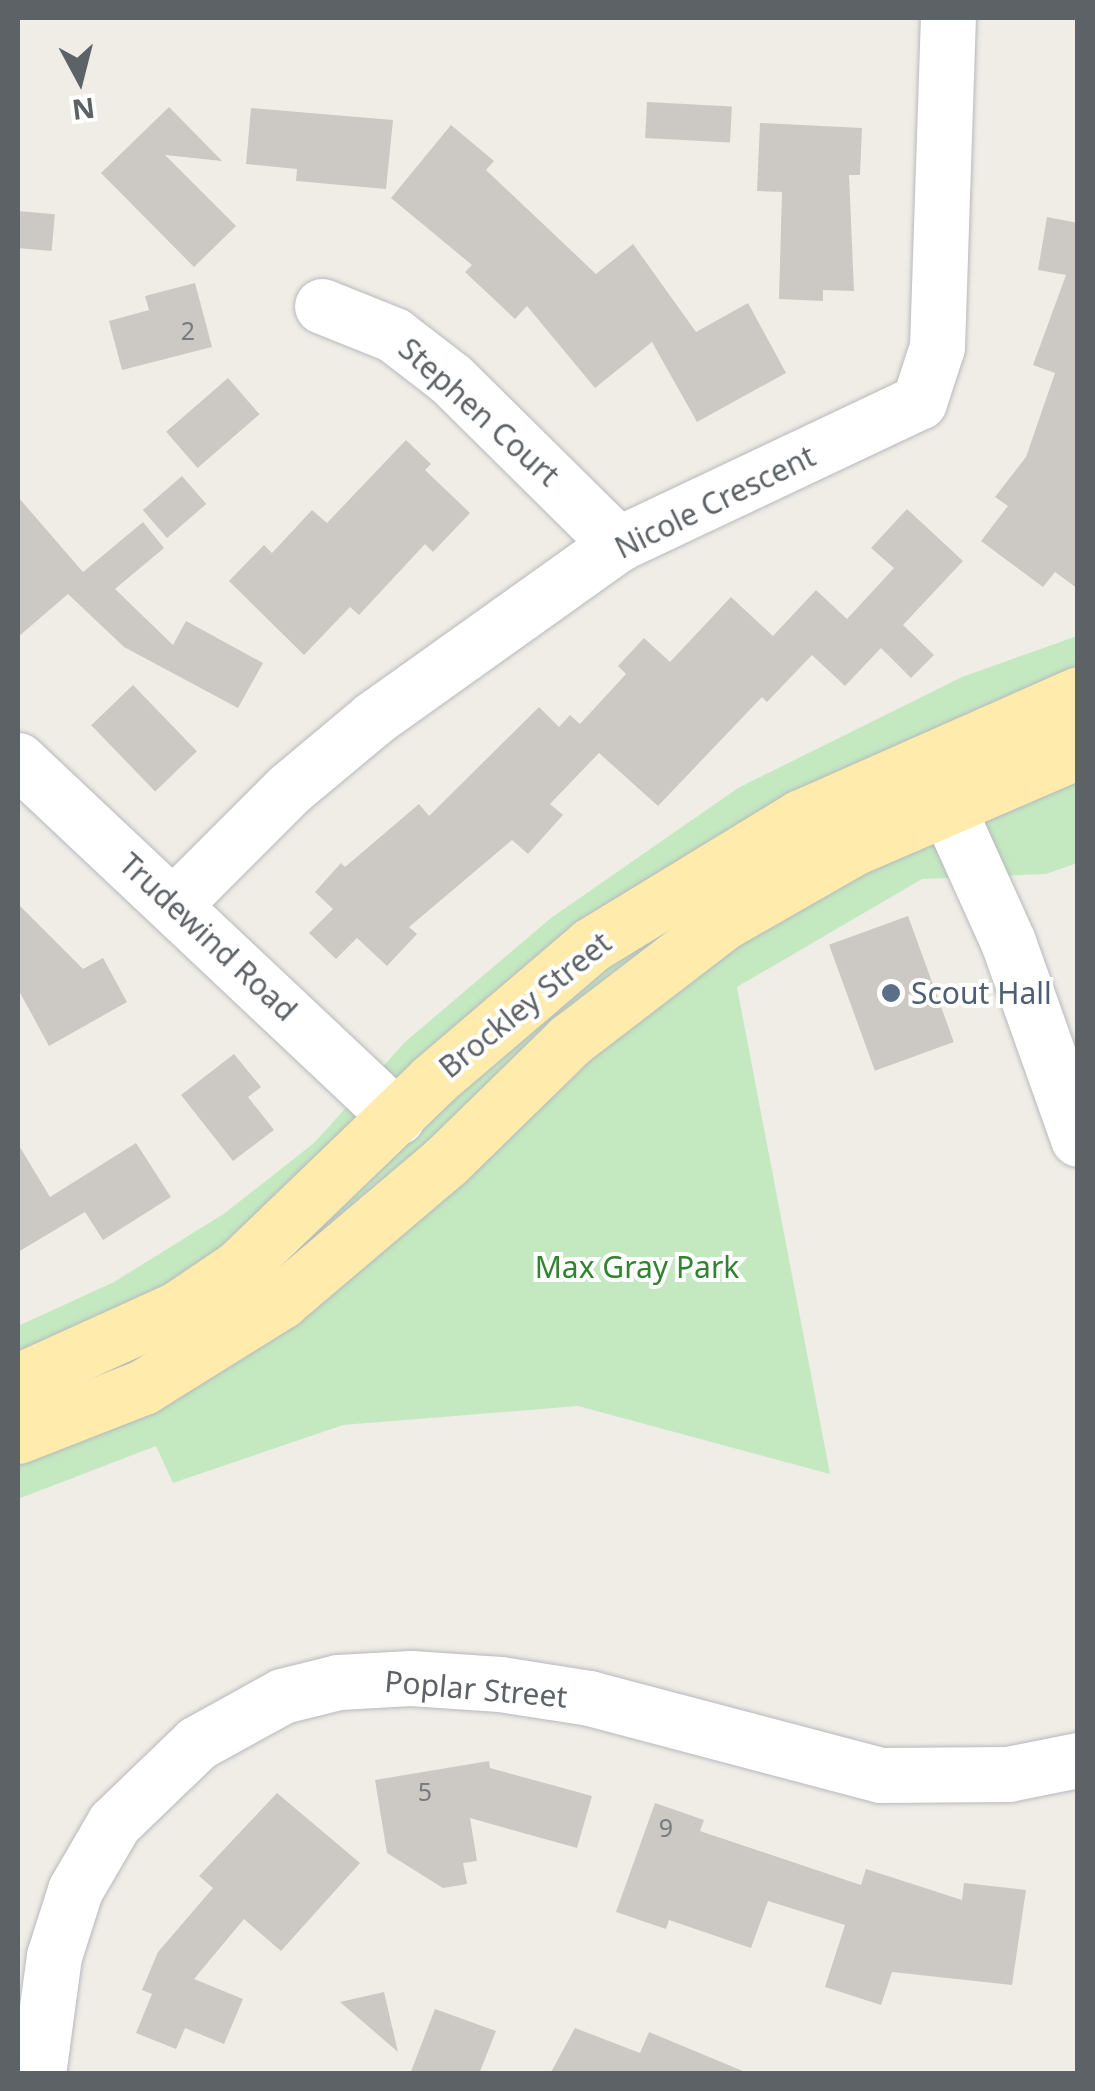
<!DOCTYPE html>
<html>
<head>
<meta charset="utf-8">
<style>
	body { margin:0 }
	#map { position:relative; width:1095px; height:2091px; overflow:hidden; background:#f0ede6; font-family:"Noto Sans",sans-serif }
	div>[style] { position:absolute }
	.green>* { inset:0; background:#c4e9c1 }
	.building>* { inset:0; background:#ccc8c3; transform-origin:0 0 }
	.roads { filter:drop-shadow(0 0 2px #b6b9bd) drop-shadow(0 0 2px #b6b9bd) }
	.minor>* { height:55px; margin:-27.5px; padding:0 27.5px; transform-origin:27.5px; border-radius:27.5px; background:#fff }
	.major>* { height:55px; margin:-27.5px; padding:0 27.5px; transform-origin:27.5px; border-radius:27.5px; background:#ffebac }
	.dots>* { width:28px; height:28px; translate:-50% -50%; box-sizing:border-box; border:5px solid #fff; border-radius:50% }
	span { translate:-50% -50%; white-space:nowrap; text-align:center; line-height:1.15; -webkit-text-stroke:8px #fff; paint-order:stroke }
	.number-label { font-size:25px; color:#797c7e }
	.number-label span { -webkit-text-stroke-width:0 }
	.street-label { font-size:30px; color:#5d6267 }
	.service-label { font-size:30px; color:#4e5e75 }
	.left { translate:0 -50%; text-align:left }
	.park-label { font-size:30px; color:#328330 }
	.frame { position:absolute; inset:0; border:20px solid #5d6267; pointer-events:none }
	.north { position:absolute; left:30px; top:30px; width:100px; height:100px; -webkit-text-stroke:8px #fff; paint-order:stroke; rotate:173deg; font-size:28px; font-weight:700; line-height:40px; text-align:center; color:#5d6267 }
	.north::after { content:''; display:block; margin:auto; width:35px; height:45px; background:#5d6267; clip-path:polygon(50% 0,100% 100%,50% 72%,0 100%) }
</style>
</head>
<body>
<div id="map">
	<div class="green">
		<div style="clip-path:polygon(1077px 636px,1077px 863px,1046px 874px,922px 879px,737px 987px,830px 1474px,578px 1406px,343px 1425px,173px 1483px,156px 1446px,18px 1499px,18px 1326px,114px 1282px,225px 1213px,314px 1143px,405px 1042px,551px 918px,738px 788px,962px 677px)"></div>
	</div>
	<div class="building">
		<div style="left:647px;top:102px;width:85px;height:36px;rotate:3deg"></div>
		<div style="clip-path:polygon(169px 107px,222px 161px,165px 155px,236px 226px,194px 267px,101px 173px)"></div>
		<div style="clip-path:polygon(251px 108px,393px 120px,386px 189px,296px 181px,297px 169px,246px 164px)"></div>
		<div style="clip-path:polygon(760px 123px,862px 128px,860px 175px,849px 175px,854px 291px,823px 290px,823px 301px,779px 299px,782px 192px,757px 191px)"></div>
		<div style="clip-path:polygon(451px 125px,494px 161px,486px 170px,596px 274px,633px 244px,696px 332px,748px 303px,786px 373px,697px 422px,652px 342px,595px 388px,527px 306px,515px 319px,465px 272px,472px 265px,391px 198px)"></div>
		<div style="left:18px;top:211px;width:37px;height:37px;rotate:5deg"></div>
		<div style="clip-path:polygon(1047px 217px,1078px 223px,1078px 589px,1055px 572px,1043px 587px,981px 541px,1008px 506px,995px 497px,1026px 457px,1055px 373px,1033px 365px,1066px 275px,1038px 270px)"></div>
		<div style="clip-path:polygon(195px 283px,212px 347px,122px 370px,109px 321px,149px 310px,145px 296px)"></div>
		<div style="left:228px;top:378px;width:48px;height:82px;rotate:49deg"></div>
		<div style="clip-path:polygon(406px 440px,431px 464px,425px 470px,470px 513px,433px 552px,425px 544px,359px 615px,350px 607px,304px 655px,229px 581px,264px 545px,272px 553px,312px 510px,327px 523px)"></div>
		<div style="left:182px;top:476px;width:37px;height:52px;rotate:49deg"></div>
		<div style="clip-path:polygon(18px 497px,83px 572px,143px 522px,164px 548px,115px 589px,173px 645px,186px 621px,263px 663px,238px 708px,124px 647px,68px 594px,18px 637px)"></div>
		<div style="clip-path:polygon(907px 509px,963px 561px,903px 625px,934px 655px,911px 678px,881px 648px,845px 686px,812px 655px,767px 702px,762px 697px,658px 806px,599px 753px,550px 804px,563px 815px,528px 854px,512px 840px,409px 927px,417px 934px,387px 966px,357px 938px,336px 959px,309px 933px,333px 909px,315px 892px,341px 863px,345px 867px,419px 804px,429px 816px,539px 707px,559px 727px,570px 715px,580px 724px,626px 674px,618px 666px,644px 638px,670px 662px,731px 597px,773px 636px,816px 590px,847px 619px,894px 568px,871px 548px)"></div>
		<div style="left:133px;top:685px;width:92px;height:58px;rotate:46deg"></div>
		<div style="clip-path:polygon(18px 904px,83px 969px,103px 958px,127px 1002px,49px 1046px,18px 989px)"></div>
		<div style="left:908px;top:916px;width:134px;height:84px;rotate:70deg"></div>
		<div style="clip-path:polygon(234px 1054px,261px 1087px,248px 1097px,274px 1130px,233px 1161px,181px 1095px)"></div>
		<div style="clip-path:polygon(136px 1143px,171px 1197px,103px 1240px,85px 1212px,18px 1252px,18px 1144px,50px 1197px)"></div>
		<div style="clip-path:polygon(489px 1761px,490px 1768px,592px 1796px,577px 1848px,470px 1818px,477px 1861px,463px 1863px,467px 1884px,443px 1888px,387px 1853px,375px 1780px)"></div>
		<div style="clip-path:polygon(277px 1793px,360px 1863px,281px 1951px,244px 1919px,194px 1979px,243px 1999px,224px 2044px,185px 2028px,176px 2049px,136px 2033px,152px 1994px,142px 1990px,158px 1952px,213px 1888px,199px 1876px)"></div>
		<div style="clip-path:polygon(655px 1803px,704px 1820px,700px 1831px,861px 1885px,866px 1869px,962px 1900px,964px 1883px,1026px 1890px,1012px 1985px,892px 1972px,881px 2005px,825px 1987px,845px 1925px,768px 1901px,751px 1948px,669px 1920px,666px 1929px,616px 1912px)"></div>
		<div style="clip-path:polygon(384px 1992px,398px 2052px,340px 2002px)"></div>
		<div style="clip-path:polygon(435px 2009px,496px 2031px,479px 2074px,410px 2074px)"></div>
		<div style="clip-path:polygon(575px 2028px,640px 2053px,649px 2032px,750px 2074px,550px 2074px)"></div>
	</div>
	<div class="roads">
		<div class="minor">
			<div style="left:322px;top:306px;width:78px;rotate:21.9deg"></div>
			<div style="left:394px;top:335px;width:72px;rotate:37.7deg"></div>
			<div style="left:451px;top:379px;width:235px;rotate:44.7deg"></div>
			<div style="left:18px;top:760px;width:521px;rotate:43.29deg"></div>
			<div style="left:948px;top:809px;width:146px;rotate:65.7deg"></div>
			<div style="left:1008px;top:942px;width:209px;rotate:70.4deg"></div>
			<div style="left:175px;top:903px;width:161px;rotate:-45deg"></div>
			<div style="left:289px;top:789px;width:111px;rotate:-39.9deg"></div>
			<div style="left:374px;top:718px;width:300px;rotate:-35.5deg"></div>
			<div style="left:618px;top:544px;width:333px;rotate:-25.3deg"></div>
			<div style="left:919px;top:402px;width:58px;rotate:-71.9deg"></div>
			<div style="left:937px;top:347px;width:329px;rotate:-88.1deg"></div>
			<div style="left:38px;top:2074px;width:119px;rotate:-82.3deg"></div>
			<div style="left:54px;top:1956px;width:69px;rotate:-72.3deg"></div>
			<div style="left:75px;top:1890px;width:78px;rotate:-59.8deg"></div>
			<div style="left:114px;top:1823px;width:115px;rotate:-43.9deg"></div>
			<div style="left:197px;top:1743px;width:97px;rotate:-28.9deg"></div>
			<div style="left:282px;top:1696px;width:58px;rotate:-14deg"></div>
			<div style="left:338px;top:1682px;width:73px;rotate:-3.1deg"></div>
			<div style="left:411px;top:1678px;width:89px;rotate:3.9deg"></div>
			<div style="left:500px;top:1684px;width:90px;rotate:8.9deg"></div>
			<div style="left:589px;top:1698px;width:301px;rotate:14.8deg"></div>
			<div style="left:880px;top:1775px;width:128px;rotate:-0.4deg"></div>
			<div style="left:1008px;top:1774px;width:71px;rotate:-11.3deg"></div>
		</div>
		<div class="major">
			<div style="left:18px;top:1381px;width:175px;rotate:-24.4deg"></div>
			<div style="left:177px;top:1309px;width:75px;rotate:-34.1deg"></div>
			<div style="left:239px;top:1267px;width:269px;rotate:-43.9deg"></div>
			<div style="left:433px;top:1080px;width:208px;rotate:-40.5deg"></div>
			<div style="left:591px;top:945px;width:246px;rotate:-31.4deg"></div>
			<div style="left:801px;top:817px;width:303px;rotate:-23.9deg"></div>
			<div style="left:18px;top:1436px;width:134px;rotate:-21.4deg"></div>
			<div style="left:143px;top:1387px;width:163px;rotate:-31.9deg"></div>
			<div style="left:281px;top:1301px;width:216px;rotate:-40.3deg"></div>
			<div style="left:446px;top:1161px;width:173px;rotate:-44.3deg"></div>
			<div style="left:570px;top:1040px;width:194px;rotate:-37.5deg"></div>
			<div style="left:724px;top:922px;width:149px;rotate:-29.8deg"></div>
			<div style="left:853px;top:848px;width:245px;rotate:-23.3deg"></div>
		</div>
	</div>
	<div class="dots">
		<div style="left:891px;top:993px;background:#5c6f8a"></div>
	</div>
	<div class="number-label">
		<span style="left:188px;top:330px">2</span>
		<span style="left:425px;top:1791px">5</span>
		<span style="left:666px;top:1827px">9</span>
	</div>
	<div class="street-label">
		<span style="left:479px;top:412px;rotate:42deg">Stephen Court</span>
		<span style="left:715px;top:502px;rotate:-26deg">Nicole Crescent</span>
		<span style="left:208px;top:937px;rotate:43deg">Trudewind Road</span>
		<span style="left:525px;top:1005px;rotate:-39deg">Brockley Street</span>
		<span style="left:476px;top:1689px;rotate:5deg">Poplar Street</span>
	</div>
	<div class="service-label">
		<span class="left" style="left:911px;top:993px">Scout Hall</span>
	</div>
	<div class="park-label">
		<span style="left:637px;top:1267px">Max Gray Park</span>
	</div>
	<div class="frame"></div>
	<div class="north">N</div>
</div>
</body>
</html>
